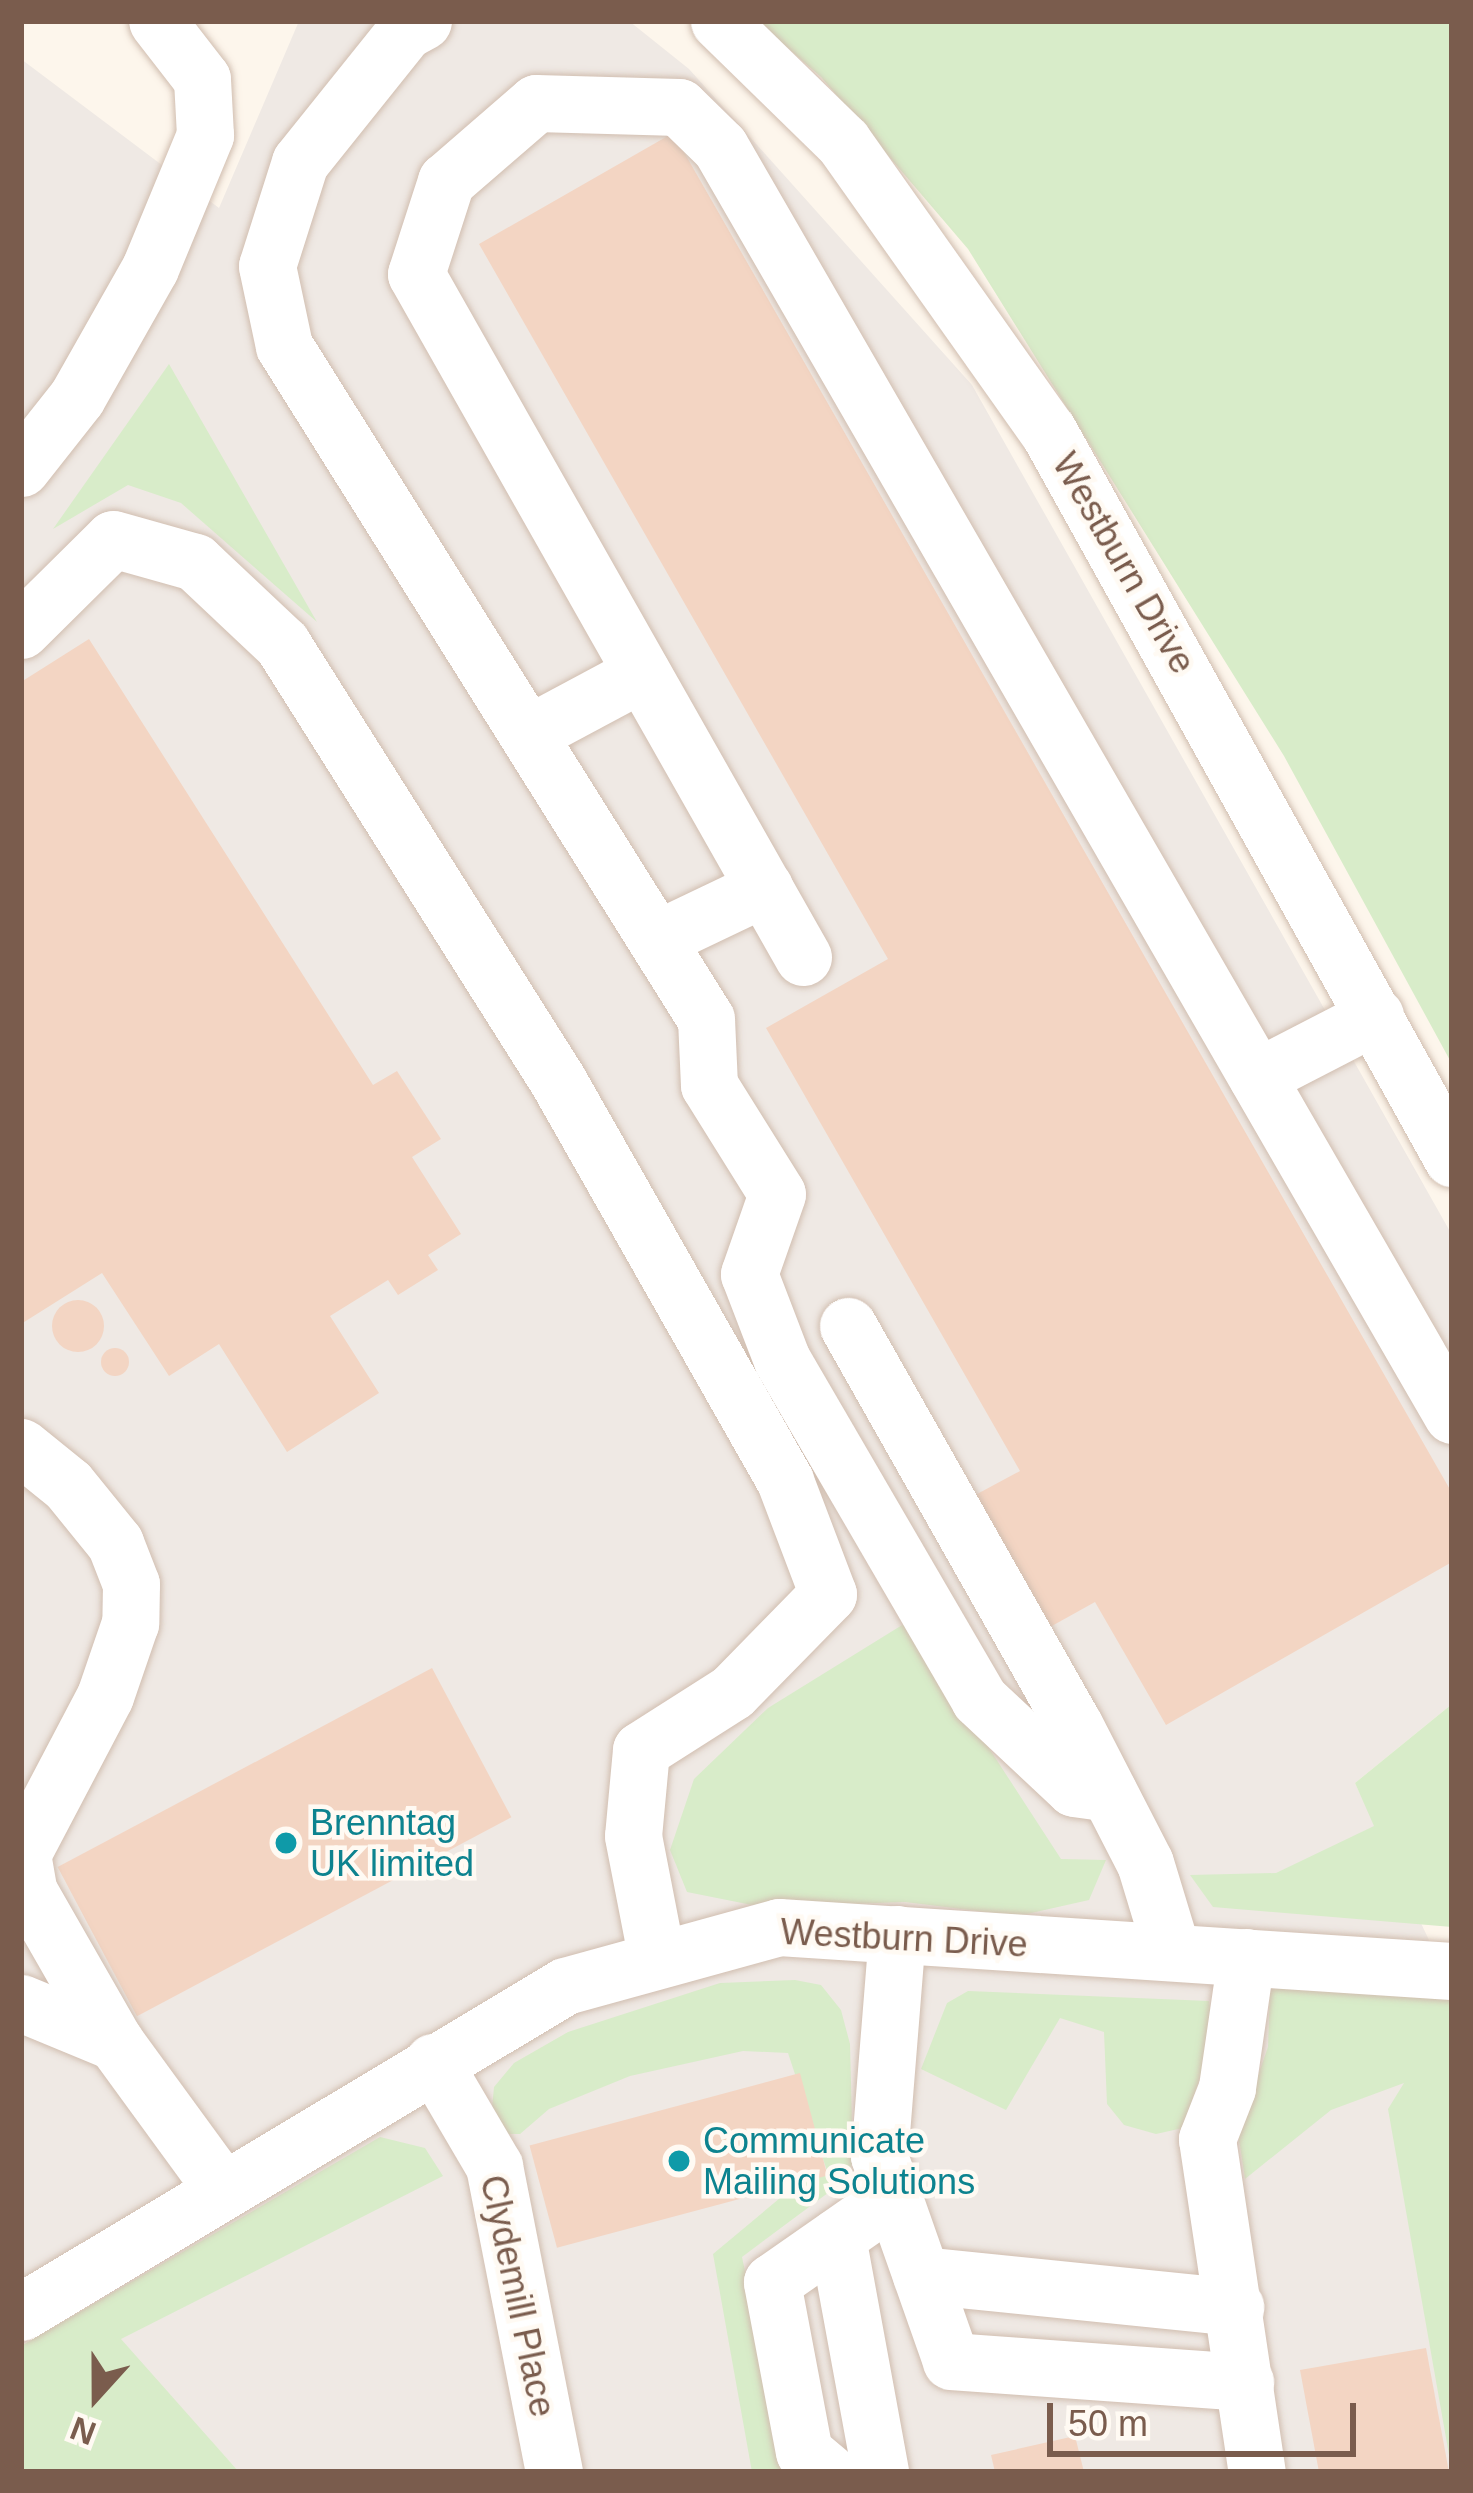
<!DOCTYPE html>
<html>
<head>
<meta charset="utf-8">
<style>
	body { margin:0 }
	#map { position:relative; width:1473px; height:2493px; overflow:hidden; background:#fdf6ec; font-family:Helvetica,sans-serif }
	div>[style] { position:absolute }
	.industrial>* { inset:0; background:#efe9e4 }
	.green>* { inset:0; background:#d8ecc9 }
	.building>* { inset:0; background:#f3d5c3; transform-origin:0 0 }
	.round { border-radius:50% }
	.roads { filter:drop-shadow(0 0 3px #d1beb0) drop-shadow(0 0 3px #d1beb0) }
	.minor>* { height:57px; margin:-28.5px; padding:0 28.5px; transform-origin:28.5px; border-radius:28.5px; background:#fff }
	.dots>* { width:33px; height:33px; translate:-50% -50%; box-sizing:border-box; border:6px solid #fffaf3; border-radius:50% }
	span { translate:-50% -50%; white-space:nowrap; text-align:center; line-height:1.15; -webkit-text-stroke:9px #fffaf3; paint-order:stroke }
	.street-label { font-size:36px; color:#7a5c4d }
	.culture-label { font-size:36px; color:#0d838f }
	.left { translate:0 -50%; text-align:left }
	.frame { position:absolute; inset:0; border:24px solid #7a5c4d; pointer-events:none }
	.north { position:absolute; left:36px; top:2337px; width:120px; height:120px; -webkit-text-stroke:9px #fffaf3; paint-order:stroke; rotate:201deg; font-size:33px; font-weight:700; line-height:48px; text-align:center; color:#7a5c4d }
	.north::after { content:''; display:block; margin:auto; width:42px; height:54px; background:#7a5c4d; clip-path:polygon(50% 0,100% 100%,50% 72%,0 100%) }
	.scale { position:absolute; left:1047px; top:2403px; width:309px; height:54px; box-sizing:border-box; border:6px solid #7a5c4d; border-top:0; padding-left:15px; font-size:36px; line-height:42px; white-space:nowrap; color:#7a5c4d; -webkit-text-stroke:9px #fffaf3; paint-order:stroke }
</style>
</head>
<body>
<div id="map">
	<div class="industrial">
		<div style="clip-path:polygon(299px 21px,629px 21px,689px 69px,972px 385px,1452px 1235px,1452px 1704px,1355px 1783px,1452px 1989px,1452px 2472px,239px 2472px,85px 2303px,21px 2346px,21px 59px,219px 208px)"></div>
	</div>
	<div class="green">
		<div style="clip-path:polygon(757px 21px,1452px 21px,1452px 1064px,1284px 756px,968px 249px,821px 77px)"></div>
		<div style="clip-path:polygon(169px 364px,317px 622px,181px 503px,128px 485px,53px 529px)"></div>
		<div style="clip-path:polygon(907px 1622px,1061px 1859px,1106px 1860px,1089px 1900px,1018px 1916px,905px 1902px,762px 1907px,687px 1892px,670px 1850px,694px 1779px,768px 1708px)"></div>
		<div style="clip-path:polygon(1452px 1704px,1452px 1927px,1213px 1907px,1190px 1875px,1276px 1873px,1374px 1826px,1355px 1783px)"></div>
		<div style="clip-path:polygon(1271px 1959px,1452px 1971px,1452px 2472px,1388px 2109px,1404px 2083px,1331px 2110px,1245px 2179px,1238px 2133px,1268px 2047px)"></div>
		<div style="clip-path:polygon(795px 1980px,821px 1985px,841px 2010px,850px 2044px,853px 2161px,844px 2181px,742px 2257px,787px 2472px,752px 2472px,713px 2254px,798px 2183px,828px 2174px,788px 2053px,743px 2051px,630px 2076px,549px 2109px,520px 2134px,505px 2134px,492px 2108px,494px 2087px,514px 2063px,568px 2032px,720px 1983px)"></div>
		<div style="clip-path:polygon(968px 1991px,1209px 2001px,1215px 2033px,1183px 2128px,1156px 2134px,1124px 2125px,1107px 2104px,1104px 2032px,1060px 2018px,1006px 2110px,921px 2069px,947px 2003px)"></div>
		<div style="clip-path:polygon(380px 2137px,425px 2148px,443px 2176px,121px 2339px,239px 2472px,21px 2472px,21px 2346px)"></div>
	</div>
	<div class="building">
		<div style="clip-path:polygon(673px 133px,1452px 1493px,1452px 1562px,1166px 1725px,1095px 1602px,1041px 1632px,966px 1500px,1020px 1471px,766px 1028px,888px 959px,479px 244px)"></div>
		<div style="clip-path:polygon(89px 639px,373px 1085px,397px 1071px,441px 1139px,412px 1157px,461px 1234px,428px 1255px,438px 1270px,398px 1295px,388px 1280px,330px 1316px,379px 1393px,287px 1452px,219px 1344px,169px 1376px,102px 1273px,21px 1324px,21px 682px)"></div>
		<div class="round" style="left:52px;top:1300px;width:52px;height:52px"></div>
		<div class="round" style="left:101px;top:1348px;width:28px;height:28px"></div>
		<div style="left:432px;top:1668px;width:169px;height:424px;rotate:62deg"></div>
		<div style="left:800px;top:2073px;width:106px;height:280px;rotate:75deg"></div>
		<div style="clip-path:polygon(1426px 2348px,1449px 2472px,1319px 2472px,1300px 2370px)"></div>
		<div style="clip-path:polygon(1075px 2436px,1084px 2472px,995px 2472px,991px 2455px)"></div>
	</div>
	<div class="roads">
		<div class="minor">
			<div style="left:423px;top:21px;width:21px;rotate:151deg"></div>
			<div style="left:405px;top:31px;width:168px;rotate:128.7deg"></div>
			<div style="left:300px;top:162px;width:109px;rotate:107.6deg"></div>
			<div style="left:267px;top:266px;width:82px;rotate:78deg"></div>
			<div style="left:284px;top:346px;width:794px;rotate:57.91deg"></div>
			<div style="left:706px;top:1019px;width:66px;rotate:87.4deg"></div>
			<div style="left:709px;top:1085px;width:128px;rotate:58deg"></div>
			<div style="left:777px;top:1194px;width:85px;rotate:109.3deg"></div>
			<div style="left:749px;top:1274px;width:92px;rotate:69deg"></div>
			<div style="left:782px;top:1360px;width:392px;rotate:59.8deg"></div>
			<div style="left:979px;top:1699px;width:130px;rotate:43.1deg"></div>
			<div style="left:1074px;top:1788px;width:35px;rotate:8deg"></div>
			<div style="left:719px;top:21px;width:173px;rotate:44.3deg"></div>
			<div style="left:843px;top:142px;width:354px;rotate:54.7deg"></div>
			<div style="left:1048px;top:431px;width:832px;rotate:60.94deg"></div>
			<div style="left:21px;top:468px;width:90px;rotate:-51.7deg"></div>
			<div style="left:77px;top:397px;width:148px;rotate:-60.5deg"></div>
			<div style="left:150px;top:268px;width:144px;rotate:-67.5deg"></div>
			<div style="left:205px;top:135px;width:56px;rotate:-93.1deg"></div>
			<div style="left:202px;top:79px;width:73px;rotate:-127.8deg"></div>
			<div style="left:21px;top:630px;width:129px;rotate:-44.7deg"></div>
			<div style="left:113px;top:539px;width:85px;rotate:15.7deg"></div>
			<div style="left:195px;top:562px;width:120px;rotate:43.3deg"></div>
			<div style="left:282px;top:644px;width:517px;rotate:57.72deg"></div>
			<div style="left:558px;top:1081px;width:460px;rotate:60.4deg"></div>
			<div style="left:785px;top:1481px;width:121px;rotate:69.2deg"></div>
			<div style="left:828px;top:1594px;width:137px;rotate:134.4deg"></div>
			<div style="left:732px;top:1692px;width:108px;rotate:147.5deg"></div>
			<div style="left:641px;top:1750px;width:86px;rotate:95.3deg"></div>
			<div style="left:633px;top:1836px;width:126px;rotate:79deg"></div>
			<div style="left:528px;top:734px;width:129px;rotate:-28.2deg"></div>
			<div style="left:657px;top:939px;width:119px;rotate:-25.5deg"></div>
			<div style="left:803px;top:957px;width:785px;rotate:-119.54deg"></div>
			<div style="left:416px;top:274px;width:98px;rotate:-72.1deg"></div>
			<div style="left:446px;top:181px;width:119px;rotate:-40.9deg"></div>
			<div style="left:536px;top:103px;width:143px;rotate:1.6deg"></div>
			<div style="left:679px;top:107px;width:57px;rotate:44.3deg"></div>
			<div style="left:720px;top:147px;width:1464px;rotate:60deg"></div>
			<div style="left:1257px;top:1077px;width:133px;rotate:-27.3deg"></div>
			<div style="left:848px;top:1326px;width:459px;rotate:60.5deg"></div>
			<div style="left:1074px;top:1725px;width:155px;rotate:62.8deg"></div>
			<div style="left:1145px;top:1863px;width:93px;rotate:73.1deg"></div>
			<div style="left:21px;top:1447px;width:60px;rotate:39deg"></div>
			<div style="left:68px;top:1485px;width:75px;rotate:51deg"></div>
			<div style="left:115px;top:1543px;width:44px;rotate:68.7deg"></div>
			<div style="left:131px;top:1584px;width:39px;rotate:91deg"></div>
			<div style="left:130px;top:1623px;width:77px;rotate:108.9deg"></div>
			<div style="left:105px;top:1696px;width:178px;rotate:117.7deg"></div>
			<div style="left:22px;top:1854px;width:39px;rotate:80deg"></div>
			<div style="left:29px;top:1892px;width:173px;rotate:60.2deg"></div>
			<div style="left:115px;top:2042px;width:182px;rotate:53.9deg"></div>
			<div style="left:897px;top:1934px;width:223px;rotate:94.6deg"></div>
			<div style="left:879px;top:2156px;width:217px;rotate:70.6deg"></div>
			<div style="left:951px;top:2361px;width:295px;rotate:4.1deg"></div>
			<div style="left:1246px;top:1957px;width:132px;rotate:98.3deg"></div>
			<div style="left:1227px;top:2088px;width:55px;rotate:111.4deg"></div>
			<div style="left:1207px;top:2139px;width:337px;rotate:81.5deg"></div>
			<div style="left:21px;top:2003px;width:102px;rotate:22.5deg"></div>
			<div style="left:433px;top:2062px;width:121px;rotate:59.6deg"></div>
			<div style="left:494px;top:2166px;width:312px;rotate:78.9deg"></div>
			<div style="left:837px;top:2237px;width:239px;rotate:79.6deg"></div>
			<div style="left:921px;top:2275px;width:316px;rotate:5.8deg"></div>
			<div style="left:21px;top:2312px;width:634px;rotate:-30.93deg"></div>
			<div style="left:565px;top:1986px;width:222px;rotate:-15.4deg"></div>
			<div style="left:779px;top:1927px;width:674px;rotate:3.74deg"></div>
			<div style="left:828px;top:2472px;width:31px;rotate:-140deg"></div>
			<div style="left:804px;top:2452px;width:173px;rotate:-100.7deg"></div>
			<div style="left:772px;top:2282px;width:149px;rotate:-34.9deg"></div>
		</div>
	</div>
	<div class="dots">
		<div style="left:286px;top:1843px;background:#0f9aa8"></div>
		<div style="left:679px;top:2161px;background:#0f9aa8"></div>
	</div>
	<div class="street-label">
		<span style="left:1124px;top:563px;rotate:60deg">Westburn Drive</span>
		<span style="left:904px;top:1938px;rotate:3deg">Westburn Drive</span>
		<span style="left:518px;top:2296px;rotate:78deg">Clydemill Place</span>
	</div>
	<div class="culture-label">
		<span class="left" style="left:310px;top:1843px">Brenntag<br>UK limited</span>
		<span class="left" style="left:703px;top:2161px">Communicate<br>Mailing Solutions</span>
	</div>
	<div class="frame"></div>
	<div class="north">N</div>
	<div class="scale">50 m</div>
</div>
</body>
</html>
